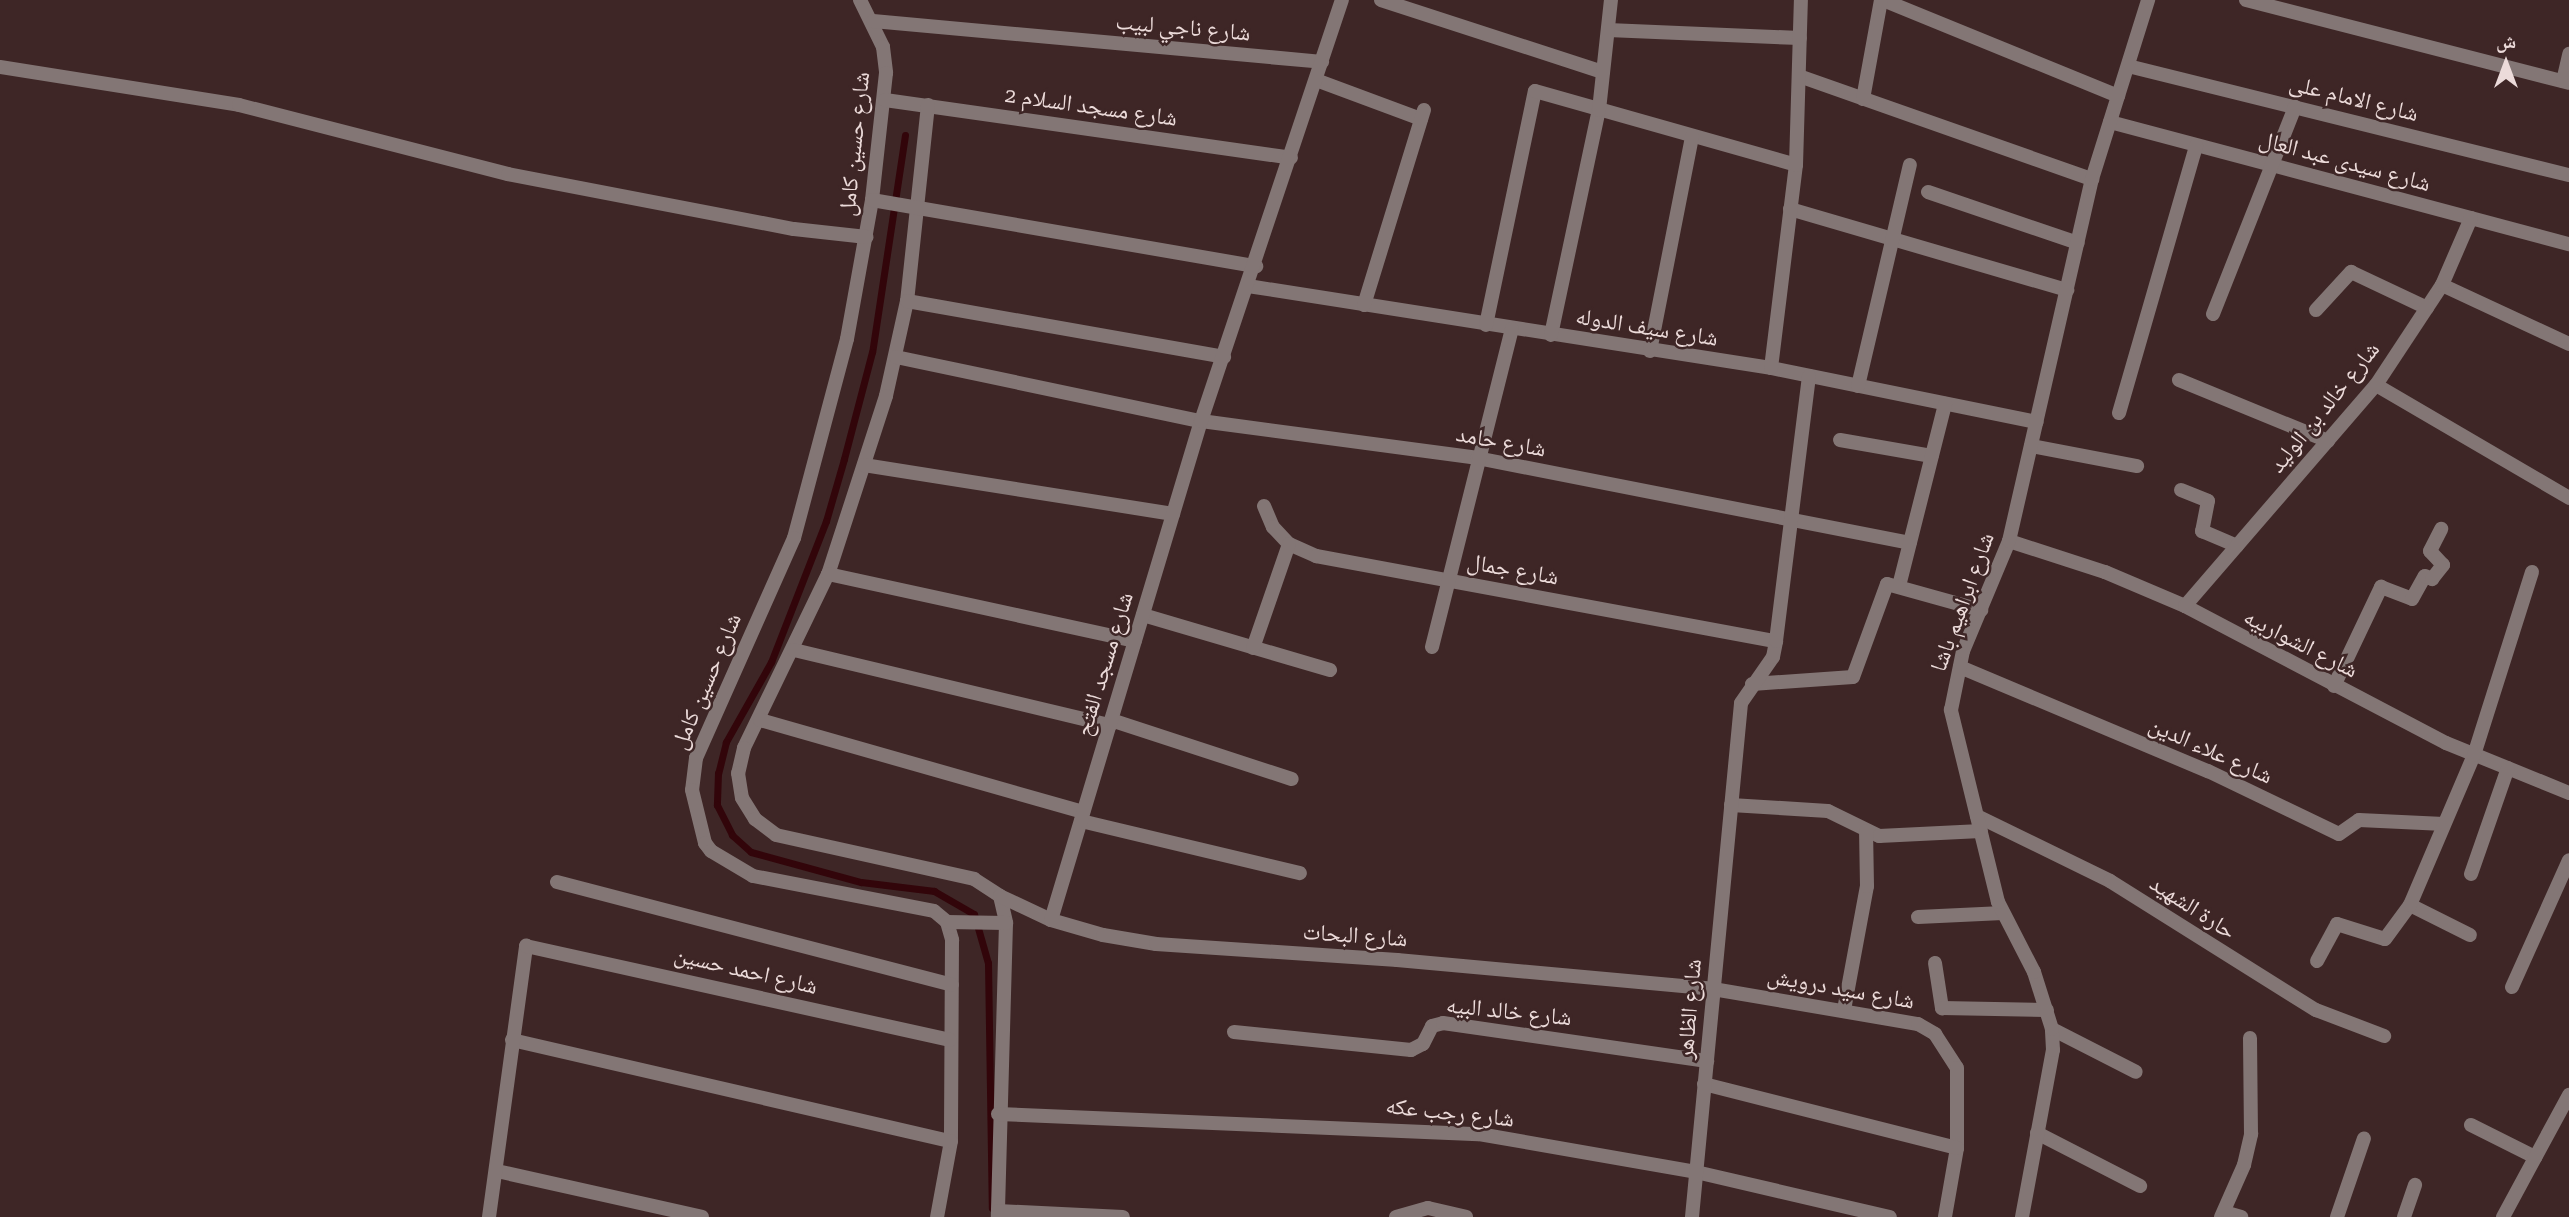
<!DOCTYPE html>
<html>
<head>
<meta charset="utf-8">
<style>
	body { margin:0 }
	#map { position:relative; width:2569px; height:1217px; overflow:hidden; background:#3e2626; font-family:"Zilla Slab","Noto Naskh Arabic",serif }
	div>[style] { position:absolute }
	.stream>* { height:7px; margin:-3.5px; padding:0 3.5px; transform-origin:3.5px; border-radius:3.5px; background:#32050a }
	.minor>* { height:14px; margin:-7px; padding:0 7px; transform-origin:7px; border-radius:7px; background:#837675 }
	span { translate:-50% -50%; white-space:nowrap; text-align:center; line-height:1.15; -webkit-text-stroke:5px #3e2626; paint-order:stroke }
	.street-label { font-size:23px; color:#ecdbda }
	.north { position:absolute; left:2471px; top:28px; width:70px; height:70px; -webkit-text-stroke:5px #3e2626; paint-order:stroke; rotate:0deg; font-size:19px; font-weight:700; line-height:28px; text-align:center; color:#ecdbda }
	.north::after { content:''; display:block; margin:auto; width:24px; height:32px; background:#ecdbda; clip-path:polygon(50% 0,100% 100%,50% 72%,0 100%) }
</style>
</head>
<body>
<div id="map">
	<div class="stream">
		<div style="left:905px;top:135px;width:219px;rotate:98.6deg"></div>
		<div style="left:872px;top:352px;width:111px;rotate:104.7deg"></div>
		<div style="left:844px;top:459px;width:65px;rotate:106.2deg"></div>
		<div style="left:826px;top:521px;width:151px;rotate:111.3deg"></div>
		<div style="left:771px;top:662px;width:92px;rotate:119.4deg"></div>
		<div style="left:726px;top:742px;width:32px;rotate:104deg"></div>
		<div style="left:718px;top:773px;width:32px;rotate:92deg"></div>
		<div style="left:717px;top:805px;width:34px;rotate:63deg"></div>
		<div style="left:732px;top:835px;width:25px;rotate:42deg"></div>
		<div style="left:751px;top:852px;width:114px;rotate:15.3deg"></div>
		<div style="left:861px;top:882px;width:74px;rotate:7deg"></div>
		<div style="left:934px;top:891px;width:46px;rotate:29.9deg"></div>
		<div style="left:974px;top:914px;width:51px;rotate:74.1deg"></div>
		<div style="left:988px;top:963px;width:245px;rotate:89.1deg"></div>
	</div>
	<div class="minor">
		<div style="left:860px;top:0;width:52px;rotate:63.9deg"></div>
		<div style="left:883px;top:47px;width:26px;rotate:83deg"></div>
		<div style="left:886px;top:73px;width:128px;rotate:96.3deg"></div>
		<div style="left:872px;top:200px;width:141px;rotate:100.2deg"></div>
		<div style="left:847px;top:339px;width:206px;rotate:104.9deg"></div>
		<div style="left:794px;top:538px;width:241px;rotate:114deg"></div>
		<div style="left:696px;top:758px;width:32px;rotate:97deg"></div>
		<div style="left:692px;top:790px;width:55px;rotate:76.2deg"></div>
		<div style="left:705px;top:843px;width:10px;rotate:53deg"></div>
		<div style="left:711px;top:851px;width:49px;rotate:30.8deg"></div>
		<div style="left:753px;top:876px;width:184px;rotate:10.9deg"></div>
		<div style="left:934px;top:911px;width:17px;rotate:40deg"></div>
		<div style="left:947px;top:922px;width:19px;rotate:74deg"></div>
		<div style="left:952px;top:940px;width:201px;rotate:90.3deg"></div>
		<div style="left:951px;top:1141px;width:77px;rotate:100.4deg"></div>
		<div style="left:1381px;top:0;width:233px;rotate:18deg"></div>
		<div style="left:1883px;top:0;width:254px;rotate:22.2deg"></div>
		<div style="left:2246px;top:0;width:333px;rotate:14.4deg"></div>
		<div style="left:873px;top:21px;width:451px;rotate:5.2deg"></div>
		<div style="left:1608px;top:30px;width:192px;rotate:2.4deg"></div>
		<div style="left:2128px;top:66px;width:454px;rotate:13.9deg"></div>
		<div style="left:0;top:67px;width:242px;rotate:9deg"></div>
		<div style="left:239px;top:105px;width:278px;rotate:14.4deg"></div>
		<div style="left:508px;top:174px;width:291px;rotate:10.9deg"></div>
		<div style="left:794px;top:229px;width:73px;rotate:6.3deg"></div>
		<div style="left:1799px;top:76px;width:311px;rotate:19.4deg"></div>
		<div style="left:1316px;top:80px;width:112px;rotate:20.4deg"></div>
		<div style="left:2563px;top:81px;width:28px;rotate:-77deg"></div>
		<div style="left:1863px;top:99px;width:101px;rotate:-79.7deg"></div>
		<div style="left:885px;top:100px;width:410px;rotate:8.1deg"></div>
		<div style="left:928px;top:105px;width:197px;rotate:96.1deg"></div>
		<div style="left:907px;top:301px;width:97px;rotate:102.5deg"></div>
		<div style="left:886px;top:396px;width:187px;rotate:108deg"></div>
		<div style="left:828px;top:574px;width:193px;rotate:115.8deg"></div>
		<div style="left:744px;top:748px;width:26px;rotate:103deg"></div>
		<div style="left:738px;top:773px;width:25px;rotate:81deg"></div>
		<div style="left:742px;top:798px;width:25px;rotate:58deg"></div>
		<div style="left:755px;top:819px;width:26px;rotate:37deg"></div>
		<div style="left:776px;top:835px;width:203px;rotate:12.5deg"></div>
		<div style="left:974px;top:879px;width:31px;rotate:33deg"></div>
		<div style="left:1000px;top:896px;width:28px;rotate:77deg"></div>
		<div style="left:1006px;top:923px;width:294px;rotate:91.6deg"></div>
		<div style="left:2110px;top:122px;width:475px;rotate:14.9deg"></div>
		<div style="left:1928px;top:192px;width:158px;rotate:18.8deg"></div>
		<div style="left:872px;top:200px;width:390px;rotate:9.8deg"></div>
		<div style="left:1790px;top:209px;width:289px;rotate:16.3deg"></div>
		<div style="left:2442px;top:285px;width:140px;rotate:24.9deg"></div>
		<div style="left:1248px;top:286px;width:529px;rotate:8.91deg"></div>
		<div style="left:1771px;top:368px;width:271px;rotate:11.5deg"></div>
		<div style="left:907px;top:301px;width:322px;rotate:10deg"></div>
		<div style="left:1364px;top:305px;width:204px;rotate:-72.9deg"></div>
		<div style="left:2316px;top:310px;width:52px;rotate:-47.4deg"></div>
		<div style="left:2351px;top:272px;width:84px;rotate:25.3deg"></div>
		<div style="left:2213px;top:314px;width:223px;rotate:-68.4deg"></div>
		<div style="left:1486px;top:325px;width:239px;rotate:-78.2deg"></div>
		<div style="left:1535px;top:91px;width:271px;rotate:15.8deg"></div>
		<div style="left:1551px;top:335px;width:230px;rotate:-78deg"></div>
		<div style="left:1599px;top:110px;width:111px;rotate:-83.8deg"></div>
		<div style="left:1650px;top:351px;width:219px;rotate:-78.9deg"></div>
		<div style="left:896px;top:357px;width:312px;rotate:11.9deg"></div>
		<div style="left:1201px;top:421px;width:278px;rotate:7.6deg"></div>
		<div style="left:1477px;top:458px;width:441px;rotate:11.1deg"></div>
		<div style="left:1771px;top:368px;width:205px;rotate:-83deg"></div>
		<div style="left:1796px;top:165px;width:165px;rotate:-88.3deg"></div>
		<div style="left:2179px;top:380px;width:161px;rotate:22.3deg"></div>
		<div style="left:2376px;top:385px;width:224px;rotate:30.3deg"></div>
		<div style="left:1858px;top:386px;width:227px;rotate:-76.8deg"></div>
		<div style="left:2119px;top:413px;width:278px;rotate:-73.9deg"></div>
		<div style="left:1840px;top:440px;width:93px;rotate:9.9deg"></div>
		<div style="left:2031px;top:446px;width:108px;rotate:10.7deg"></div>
		<div style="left:864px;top:465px;width:313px;rotate:9deg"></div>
		<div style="left:2181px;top:490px;width:29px;rotate:22deg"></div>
		<div style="left:2208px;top:501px;width:31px;rotate:101deg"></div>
		<div style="left:2202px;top:531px;width:38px;rotate:23deg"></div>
		<div style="left:1264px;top:506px;width:23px;rotate:67deg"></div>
		<div style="left:1273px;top:527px;width:23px;rotate:47deg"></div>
		<div style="left:1289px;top:544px;width:30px;rotate:24deg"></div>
		<div style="left:1316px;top:556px;width:468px;rotate:10.5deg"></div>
		<div style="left:2009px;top:541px;width:101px;rotate:17.9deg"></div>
		<div style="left:2105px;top:572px;width:87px;rotate:23deg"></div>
		<div style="left:2185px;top:606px;width:295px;rotate:27.7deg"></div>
		<div style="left:2446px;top:743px;width:133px;rotate:22.1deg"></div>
		<div style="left:828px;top:574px;width:314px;rotate:12.3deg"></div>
		<div style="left:1899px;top:586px;width:188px;rotate:-75.8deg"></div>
		<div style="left:2185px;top:606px;width:292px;rotate:-49.2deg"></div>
		<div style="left:2376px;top:385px;width:120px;rotate:-56.6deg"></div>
		<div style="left:2442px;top:285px;width:73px;rotate:-66.6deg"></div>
		<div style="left:1143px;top:615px;width:195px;rotate:16.4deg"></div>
		<div style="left:1432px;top:647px;width:328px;rotate:-75.9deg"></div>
		<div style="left:1253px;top:648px;width:110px;rotate:-70.9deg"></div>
		<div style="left:794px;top:650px;width:325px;rotate:13.4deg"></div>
		<div style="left:1960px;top:667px;width:269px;rotate:22.8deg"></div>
		<div style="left:2208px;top:771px;width:145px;rotate:25.7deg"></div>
		<div style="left:2339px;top:834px;width:24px;rotate:-35deg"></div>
		<div style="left:2359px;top:820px;width:85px;rotate:2.7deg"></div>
		<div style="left:1752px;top:684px;width:101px;rotate:-4deg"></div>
		<div style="left:1853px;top:677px;width:99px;rotate:-69.9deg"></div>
		<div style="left:1887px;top:584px;width:98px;rotate:15.5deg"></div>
		<div style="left:2334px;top:686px;width:110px;rotate:-64.6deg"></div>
		<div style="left:2381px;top:587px;width:33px;rotate:21deg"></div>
		<div style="left:2412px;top:599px;width:26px;rotate:-61deg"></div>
		<div style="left:2425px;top:576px;width:8px;rotate:23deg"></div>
		<div style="left:2432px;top:579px;width:18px;rotate:-52deg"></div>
		<div style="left:2443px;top:565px;width:19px;rotate:-133deg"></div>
		<div style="left:2430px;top:551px;width:25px;rotate:-63deg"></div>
		<div style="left:760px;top:720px;width:336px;rotate:15.9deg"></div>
		<div style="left:1111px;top:720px;width:190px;rotate:18.1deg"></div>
		<div style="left:1731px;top:805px;width:97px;rotate:3.5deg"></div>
		<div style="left:1828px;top:811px;width:57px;rotate:26.1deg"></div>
		<div style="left:1879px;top:836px;width:102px;rotate:-2.8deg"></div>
		<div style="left:1977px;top:816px;width:148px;rotate:26deg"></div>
		<div style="left:2110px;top:881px;width:243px;rotate:32.1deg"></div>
		<div style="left:2316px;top:1010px;width:73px;rotate:20.9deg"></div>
		<div style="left:1081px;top:821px;width:225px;rotate:13.4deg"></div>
		<div style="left:2471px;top:874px;width:112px;rotate:-70.8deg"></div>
		<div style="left:557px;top:882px;width:408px;rotate:14.6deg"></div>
		<div style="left:1000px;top:896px;width:56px;rotate:25.2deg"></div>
		<div style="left:1051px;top:920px;width:54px;rotate:16.1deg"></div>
		<div style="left:1103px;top:935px;width:54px;rotate:9.6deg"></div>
		<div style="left:1156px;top:944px;width:242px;rotate:3.8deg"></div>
		<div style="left:1397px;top:960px;width:317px;rotate:5.2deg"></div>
		<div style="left:1713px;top:989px;width:208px;rotate:9.7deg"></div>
		<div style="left:1918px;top:1024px;width:20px;rotate:30deg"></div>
		<div style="left:1935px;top:1034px;width:40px;rotate:57.1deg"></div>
		<div style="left:1957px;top:1068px;width:80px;rotate:90deg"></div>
		<div style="left:1957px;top:1148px;width:70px;rotate:99.9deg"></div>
		<div style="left:2410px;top:905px;width:67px;rotate:26.6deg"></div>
		<div style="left:1918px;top:917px;width:85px;rotate:-2.7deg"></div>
		<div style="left:1051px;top:920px;width:521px;rotate:-73.27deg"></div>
		<div style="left:1201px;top:421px;width:444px;rotate:-71.5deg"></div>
		<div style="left:947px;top:922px;width:59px;rotate:1deg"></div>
		<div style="left:2317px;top:961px;width:42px;rotate:-61.6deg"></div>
		<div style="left:2337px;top:924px;width:50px;rotate:17.4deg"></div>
		<div style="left:2385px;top:939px;width:42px;rotate:-53.7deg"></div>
		<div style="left:2410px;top:905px;width:163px;rotate:-66.9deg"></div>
		<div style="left:2474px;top:755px;width:192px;rotate:-72.4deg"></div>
		<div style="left:1935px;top:963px;width:46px;rotate:81.2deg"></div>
		<div style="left:1942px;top:1008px;width:105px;rotate:1.1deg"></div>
		<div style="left:2512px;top:987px;width:139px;rotate:-65.8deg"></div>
		<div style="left:1844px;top:1010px;width:126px;rotate:-79.5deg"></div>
		<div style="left:1867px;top:886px;width:55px;rotate:-91deg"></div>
		<div style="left:2052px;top:1029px;width:94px;rotate:27.1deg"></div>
		<div style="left:1234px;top:1032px;width:178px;rotate:5.8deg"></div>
		<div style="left:1411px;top:1050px;width:13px;rotate:-27deg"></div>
		<div style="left:1423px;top:1044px;width:20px;rotate:-63deg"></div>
		<div style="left:1432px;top:1026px;width:11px;rotate:-15deg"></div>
		<div style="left:1443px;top:1023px;width:267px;rotate:8.2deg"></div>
		<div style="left:512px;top:1040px;width:450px;rotate:13deg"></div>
		<div style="left:1704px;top:1084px;width:261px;rotate:14.2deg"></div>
		<div style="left:998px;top:1114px;width:481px;rotate:2.4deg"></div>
		<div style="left:1479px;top:1134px;width:220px;rotate:9.9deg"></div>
		<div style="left:1696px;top:1172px;width:199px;rotate:13.1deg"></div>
		<div style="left:2471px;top:1125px;width:72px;rotate:26.6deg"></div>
		<div style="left:2037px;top:1133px;width:116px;rotate:27.2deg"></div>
		<div style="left:497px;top:1171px;width:210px;rotate:12.6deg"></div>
		<div style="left:998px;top:1211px;width:125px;rotate:2.7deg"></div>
		<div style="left:2224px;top:1212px;width:18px;rotate:16deg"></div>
		<div style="left:489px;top:1217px;width:274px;rotate:-82.2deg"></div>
		<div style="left:526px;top:946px;width:434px;rotate:12.5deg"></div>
		<div style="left:1396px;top:1217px;width:33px;rotate:-16deg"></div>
		<div style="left:1428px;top:1208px;width:39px;rotate:13deg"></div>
		<div style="left:1692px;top:1217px;width:516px;rotate:-84.55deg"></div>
		<div style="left:1741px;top:703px;width:56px;rotate:-55.2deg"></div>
		<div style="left:1773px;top:657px;width:16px;rotate:-79deg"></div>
		<div style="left:1776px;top:641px;width:267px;rotate:-82.9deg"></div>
		<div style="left:2022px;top:1217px;width:170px;rotate:-79.5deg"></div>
		<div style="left:2053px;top:1050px;width:21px;rotate:-93deg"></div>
		<div style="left:2052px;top:1029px;width:60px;rotate:-107.5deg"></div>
		<div style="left:2034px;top:972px;width:79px;rotate:-117.2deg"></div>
		<div style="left:1998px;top:902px;width:198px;rotate:-103.8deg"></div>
		<div style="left:1951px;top:710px;width:60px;rotate:-78.5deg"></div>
		<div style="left:1963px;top:651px;width:119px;rotate:-67.3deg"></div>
		<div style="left:2009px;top:541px;width:371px;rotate:-77.1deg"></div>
		<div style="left:2092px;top:179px;width:188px;rotate:-72.6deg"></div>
		<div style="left:2221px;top:1217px;width:57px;rotate:-66.1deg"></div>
		<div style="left:2244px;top:1165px;width:32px;rotate:-77deg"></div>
		<div style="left:2251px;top:1134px;width:96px;rotate:-90.6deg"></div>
		<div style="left:2337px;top:1217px;width:83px;rotate:-71.1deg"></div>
		<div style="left:2404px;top:1217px;width:34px;rotate:-71deg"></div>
		<div style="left:2503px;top:1217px;width:139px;rotate:-61.6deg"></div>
	</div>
	<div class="street-label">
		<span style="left:1183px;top:27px;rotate:5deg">شارع ناجي لبيب</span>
		<span style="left:2354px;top:98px;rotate:14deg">شارع الامام على</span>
		<span style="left:1091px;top:106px;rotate:8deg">شارع مسجد السلام 2</span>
		<span style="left:854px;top:144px;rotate:-84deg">شارع حسين كامل</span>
		<span style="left:2345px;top:161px;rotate:15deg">شارع سيدى عبد العال</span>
		<span style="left:1647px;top:327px;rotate:9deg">شارع سيف الدوله</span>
		<span style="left:2324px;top:407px;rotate:-51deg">شارع خالد بن الوليد</span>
		<span style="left:1501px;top:441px;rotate:10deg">شارع حامد</span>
		<span style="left:1513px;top:569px;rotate:10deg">شارع جمال</span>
		<span style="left:1962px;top:602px;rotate:-70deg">شارع ابراهيم باشا</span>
		<span style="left:2301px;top:643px;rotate:27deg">شارع الشواربيه</span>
		<span style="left:1104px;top:664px;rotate:-73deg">شارع مسجد الفتح</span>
		<span style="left:706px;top:681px;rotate:-67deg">شارع حسين كامل</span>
		<span style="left:2211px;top:750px;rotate:24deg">شارع علاء الدين</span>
		<span style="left:2193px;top:907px;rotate:33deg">حارة الشهيد</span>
		<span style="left:1355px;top:935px;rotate:4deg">شارع البحات</span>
		<span style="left:746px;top:970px;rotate:13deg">شارع احمد حسين</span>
		<span style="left:1841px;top:988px;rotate:10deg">شارع سيد درويش</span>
		<span style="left:1689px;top:1009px;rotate:-85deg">شارع الظاهر</span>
		<span style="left:1509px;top:1011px;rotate:6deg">شارع خالد البيه</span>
		<span style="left:1450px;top:1112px;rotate:6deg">شارع رجب عكه</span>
	</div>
	<div class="north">ش</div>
</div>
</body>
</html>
